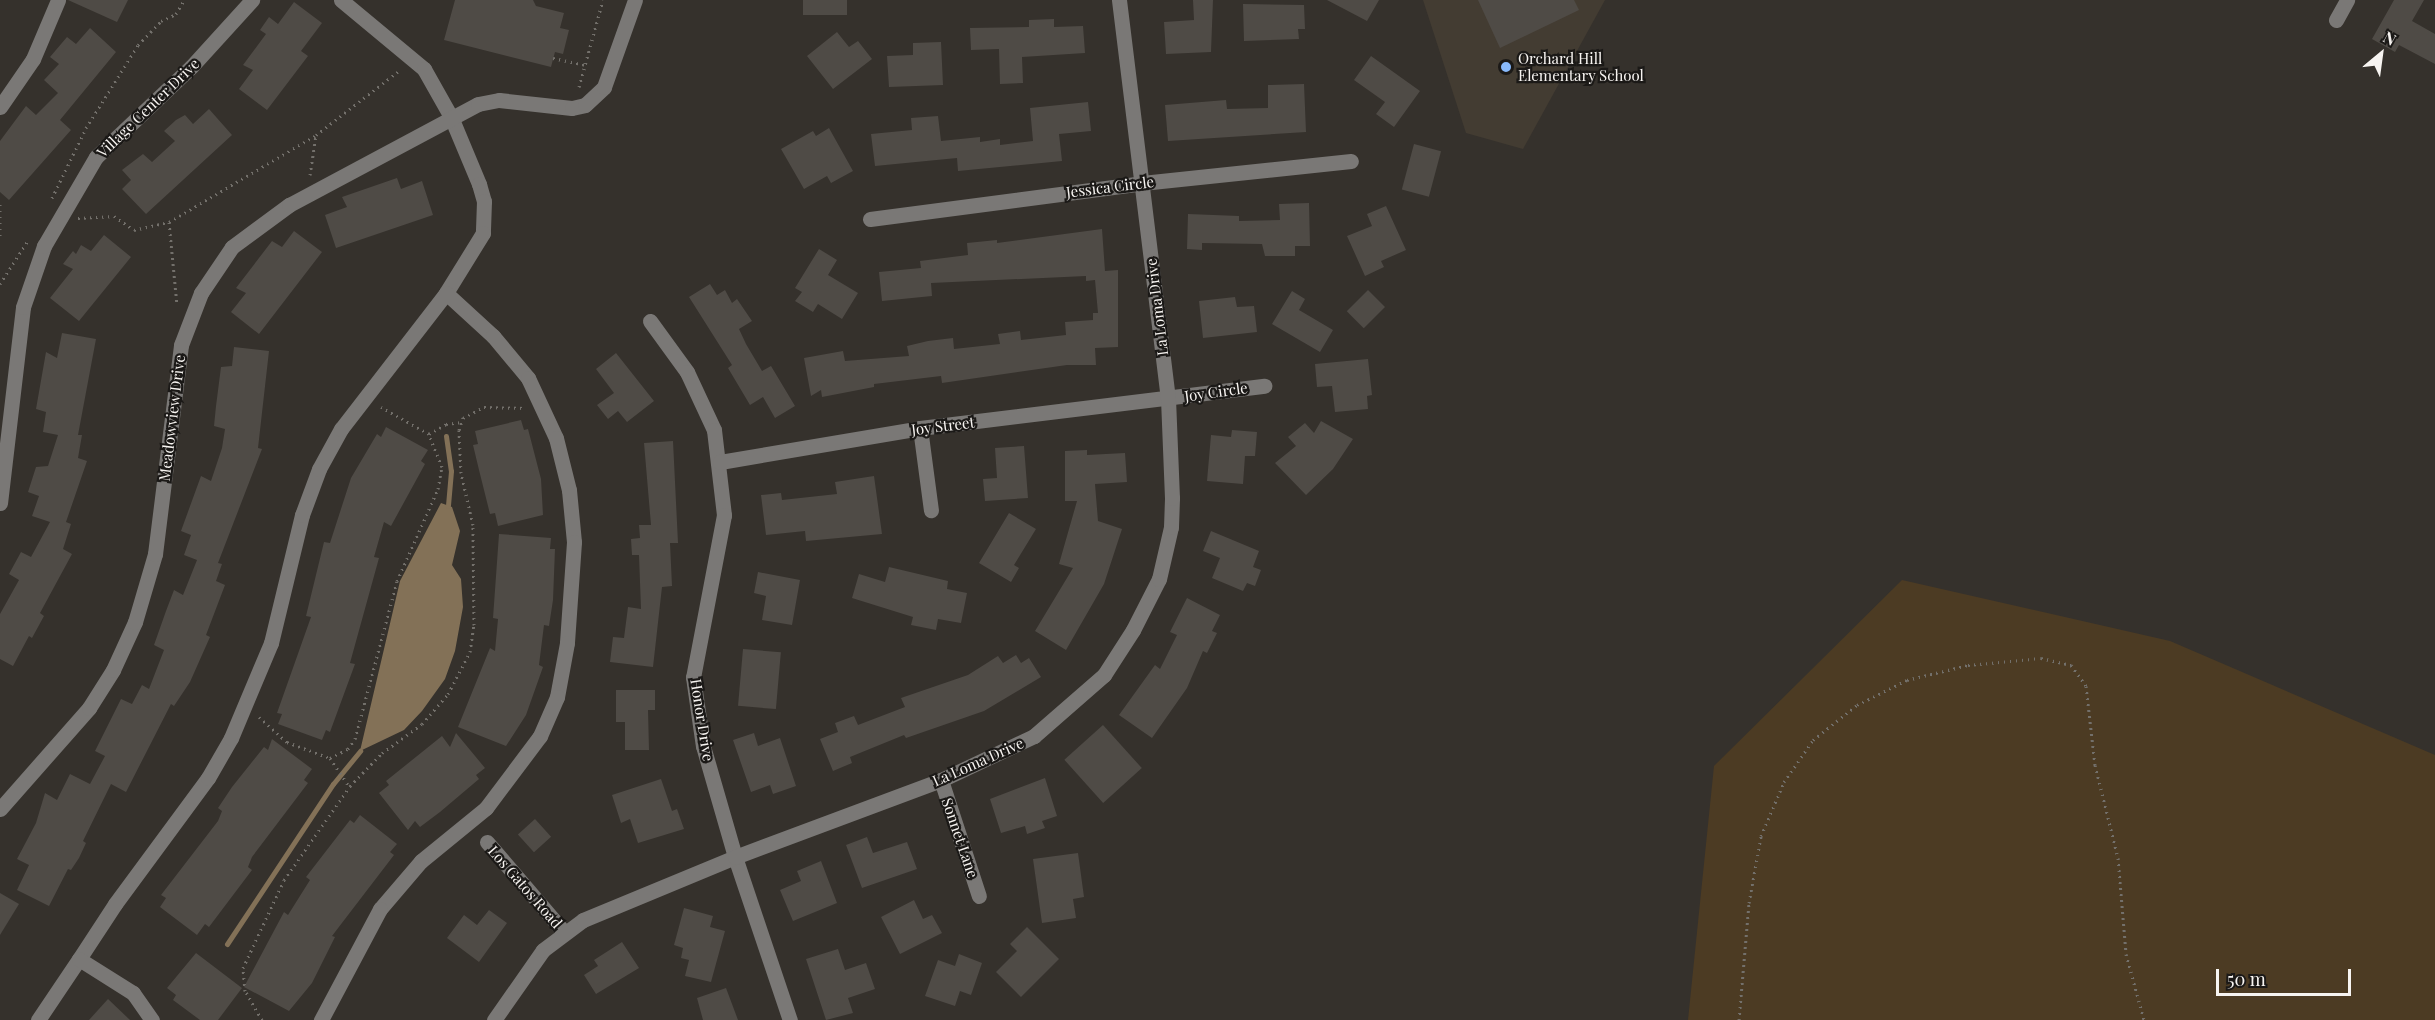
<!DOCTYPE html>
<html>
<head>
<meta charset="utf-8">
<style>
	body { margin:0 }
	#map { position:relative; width:2435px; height:1020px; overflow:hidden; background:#35312c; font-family:"Playfair Display",serif }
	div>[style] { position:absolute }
	.built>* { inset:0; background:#433c32 }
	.green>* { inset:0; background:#4c3b23 }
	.water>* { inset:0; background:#837157 }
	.stream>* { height:5px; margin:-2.5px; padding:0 2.5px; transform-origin:2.5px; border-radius:2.5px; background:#837157 }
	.building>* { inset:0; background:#4f4b46; transform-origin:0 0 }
	.path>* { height:3px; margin-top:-1.5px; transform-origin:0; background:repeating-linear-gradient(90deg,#73706b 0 1.5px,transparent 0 6px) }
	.minor>* { height:15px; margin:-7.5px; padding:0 7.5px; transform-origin:7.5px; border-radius:7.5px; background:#7a7876 }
	.dots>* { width:16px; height:16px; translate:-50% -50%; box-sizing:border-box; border:3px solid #1b1917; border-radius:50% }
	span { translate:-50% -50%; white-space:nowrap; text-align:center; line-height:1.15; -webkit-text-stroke:4.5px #1b1917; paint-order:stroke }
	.poi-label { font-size:15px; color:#f7f4f1 }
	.left { translate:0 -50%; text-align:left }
	.street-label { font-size:15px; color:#f7f4f1 }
	.north { position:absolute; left:2351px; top:24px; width:60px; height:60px; -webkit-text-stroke:4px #1b1917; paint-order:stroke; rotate:29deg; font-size:16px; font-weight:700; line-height:24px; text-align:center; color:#f7f4f1 }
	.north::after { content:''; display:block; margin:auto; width:21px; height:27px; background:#f7f4f1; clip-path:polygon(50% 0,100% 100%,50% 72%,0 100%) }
	.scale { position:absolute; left:2216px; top:969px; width:135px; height:27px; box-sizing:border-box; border:3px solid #f7f4f1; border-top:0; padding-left:8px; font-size:18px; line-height:21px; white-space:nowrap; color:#f7f4f1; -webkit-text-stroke:4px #1b1917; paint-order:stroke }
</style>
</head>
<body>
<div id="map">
	<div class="built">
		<div style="clip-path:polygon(1423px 0,1605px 0,1523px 149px,1466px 133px)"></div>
	</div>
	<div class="green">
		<div style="clip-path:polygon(1902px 580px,2170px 641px,2435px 755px,2435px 1020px,1688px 1020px,1714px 766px)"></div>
	</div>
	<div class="water">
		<div style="clip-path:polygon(441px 503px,452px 507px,460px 531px,452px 565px,461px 579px,463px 607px,455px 651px,445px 679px,422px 711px,404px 730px,360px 751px,400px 581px)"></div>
	</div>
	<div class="stream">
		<div style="left:446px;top:436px;width:35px;rotate:82deg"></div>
		<div style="left:451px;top:471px;width:35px;rotate:95deg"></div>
		<div style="left:227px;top:944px;width:192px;rotate:-56.5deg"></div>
		<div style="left:333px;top:784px;width:43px;rotate:-50.7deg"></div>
	</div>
	<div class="building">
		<div style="clip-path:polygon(68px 0,128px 0,117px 22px)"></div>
		<div style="clip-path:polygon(455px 0,533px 0,536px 6px,564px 13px,560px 28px,569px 30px,563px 54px,555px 52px,551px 67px,444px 40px)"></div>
		<div style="left:803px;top:0;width:44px;height:15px"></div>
		<div style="clip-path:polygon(1193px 0,1213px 0,1211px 52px,1166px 54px,1164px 22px,1194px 20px)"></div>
		<div style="clip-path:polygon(1327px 0,1379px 0,1367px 21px)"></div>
		<div style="clip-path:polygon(1478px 0,1574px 0,1579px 10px,1500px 48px)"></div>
		<div style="clip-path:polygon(2394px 0,2424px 0,2412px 21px,2435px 34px,2435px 64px,2399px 45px,2395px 52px,2372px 39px)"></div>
		<div style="clip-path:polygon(294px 2px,322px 23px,301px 51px,308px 56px,267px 110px,239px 89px,253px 70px,243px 65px,266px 34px,260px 30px,269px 17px,278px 24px)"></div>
		<div style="clip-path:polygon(1243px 4px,1304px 5px,1305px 29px,1298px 29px,1299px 39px,1244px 41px)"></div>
		<div style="clip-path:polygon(1054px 19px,1054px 27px,1083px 26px,1085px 53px,1022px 57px,1023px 83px,1000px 84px,999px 49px,971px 50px,970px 28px,1029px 27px,1029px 20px)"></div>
		<div style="clip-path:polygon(90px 28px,116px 52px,60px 120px,71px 130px,9px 200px,0 192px,0 141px,26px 106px,36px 115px,58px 93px,44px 80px,59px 64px,50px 57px,67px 37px,76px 44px)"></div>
		<div style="clip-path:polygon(837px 32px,849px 47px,858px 41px,872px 59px,833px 89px,807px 56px)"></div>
		<div style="clip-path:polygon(941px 42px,943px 85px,889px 87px,887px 56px,913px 55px,913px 43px)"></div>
		<div style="clip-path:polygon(1371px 56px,1420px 91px,1394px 127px,1376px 114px,1385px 102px,1354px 80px)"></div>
		<div style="clip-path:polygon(1304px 84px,1306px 132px,1168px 141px,1165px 105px,1226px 100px,1227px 109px,1268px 108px,1268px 85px)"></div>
		<div style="clip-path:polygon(1088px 102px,1091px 131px,1059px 134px,1062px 161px,958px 171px,957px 158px,875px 166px,871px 134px,912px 130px,911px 118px,938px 116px,941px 141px,980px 137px,980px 142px,1000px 139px,1000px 145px,1033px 141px,1030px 108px)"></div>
		<div style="clip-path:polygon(209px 109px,232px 135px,146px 214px,122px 189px,131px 180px,122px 170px,143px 154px,152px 162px,175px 141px,164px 131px,176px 120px,185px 115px,193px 124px)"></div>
		<div style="clip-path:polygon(829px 128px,853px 171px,831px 183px,827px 176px,804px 189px,781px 149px,813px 131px,816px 136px)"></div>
		<div style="left:1414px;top:144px;width:28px;height:47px;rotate:15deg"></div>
		<div style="clip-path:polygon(397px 178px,401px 189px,422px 181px,433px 215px,336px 248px,325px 215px,347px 207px,342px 197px)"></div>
		<div style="clip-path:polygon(1309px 203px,1310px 246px,1295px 246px,1295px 256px,1265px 256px,1262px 244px,1202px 243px,1202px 250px,1187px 249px,1188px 214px,1239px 216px,1239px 221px,1280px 220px,1279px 204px)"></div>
		<div style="clip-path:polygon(1386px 206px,1406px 250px,1381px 261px,1384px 267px,1365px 276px,1347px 236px,1372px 226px,1367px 214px)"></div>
		<div style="clip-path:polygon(1102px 229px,1105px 271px,1118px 270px,1118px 347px,1095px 348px,1096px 365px,1067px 365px,942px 383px,941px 376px,874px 384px,874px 387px,822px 397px,821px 390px,811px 396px,804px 358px,843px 351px,845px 361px,909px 356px,907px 346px,928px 341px,953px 338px,954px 349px,1000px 344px,998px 334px,1020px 331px,1021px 340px,1066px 335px,1065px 322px,1093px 320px,1093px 313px,1098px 313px,1095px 280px,1086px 281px,1086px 276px,931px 283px,932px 296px,882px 301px,879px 272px,921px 268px,920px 261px,968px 255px,967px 243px,997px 240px,997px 243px)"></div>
		<div style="clip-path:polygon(294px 231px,322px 252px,259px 334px,231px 312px,246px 293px,236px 288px,272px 241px,282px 247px)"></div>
		<div style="clip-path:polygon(104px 235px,131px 257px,79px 321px,50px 298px,73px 269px,63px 264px,73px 251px,76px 254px,81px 245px,91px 251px)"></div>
		<div style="clip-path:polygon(819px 249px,837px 260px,828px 275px,858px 293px,842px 319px,818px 304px,813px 312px,795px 301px,802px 292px,795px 288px)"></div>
		<div style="clip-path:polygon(710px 284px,717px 295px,725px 290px,732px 303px,737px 299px,752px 321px,739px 329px,746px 344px,762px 371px,771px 366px,795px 406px,775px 418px,763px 397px,750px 405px,728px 368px,732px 365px,689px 297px)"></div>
		<div style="left:1368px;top:290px;width:24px;height:30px;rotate:45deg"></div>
		<div style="clip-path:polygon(1292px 291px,1305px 299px,1299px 310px,1333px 330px,1320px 352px,1272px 324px)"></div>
		<div style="clip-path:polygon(1235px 297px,1237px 307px,1254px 306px,1257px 332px,1203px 338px,1199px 301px)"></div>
		<div style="clip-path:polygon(62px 333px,96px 339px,78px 435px,82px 435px,78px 458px,87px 461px,66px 522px,71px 524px,63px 549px,72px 554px,40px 613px,44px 616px,32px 638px,29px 636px,13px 666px,0 659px,0 614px,19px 580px,9px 574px,21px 552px,31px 557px,50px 522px,32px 516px,39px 496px,28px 492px,36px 467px,48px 466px,58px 435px,43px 432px,46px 412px,36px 409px,46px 352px,57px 358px)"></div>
		<div style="clip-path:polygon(234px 347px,269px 351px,258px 448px,262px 449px,218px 563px,222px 564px,216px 581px,225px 585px,206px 635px,210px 637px,190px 682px,174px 706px,171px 704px,126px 792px,111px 784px,83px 841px,86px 843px,79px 858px,71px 870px,68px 869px,49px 906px,17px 890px,29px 865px,17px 859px,36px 823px,45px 793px,57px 800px,70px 774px,90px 784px,105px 756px,95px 751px,121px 699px,132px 704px,142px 685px,149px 689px,164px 650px,154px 645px,166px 611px,174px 590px,183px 595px,197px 560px,184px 555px,191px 535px,181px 531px,201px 476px,211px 481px,222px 448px,225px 429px,214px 426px,216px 406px,221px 367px,232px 366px)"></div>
		<div style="clip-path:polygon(616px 353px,654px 401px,627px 422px,618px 411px,608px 419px,597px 405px,614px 393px,596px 369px)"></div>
		<div style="clip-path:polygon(1368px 359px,1372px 395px,1367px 396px,1368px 409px,1335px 412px,1332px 386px,1317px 387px,1315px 364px)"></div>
		<div style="clip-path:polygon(521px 420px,524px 430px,528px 429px,541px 479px,543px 515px,498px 526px,495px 513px,490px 514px,479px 470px,473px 445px,478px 444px,475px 431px)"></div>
		<div style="clip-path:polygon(1321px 421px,1353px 439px,1333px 469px,1306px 495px,1275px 463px,1296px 446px,1288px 437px,1305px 423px,1314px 433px)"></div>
		<div style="clip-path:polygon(386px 427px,428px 450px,421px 461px,425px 464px,391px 526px,384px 522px,374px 557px,379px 558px,350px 663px,355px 664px,330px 732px,326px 730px,322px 740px,278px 724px,282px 714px,277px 713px,311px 617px,306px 616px,324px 542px,330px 543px,351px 478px,377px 434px,381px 437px)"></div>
		<div style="clip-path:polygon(1232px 430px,1257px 432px,1255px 456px,1245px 456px,1243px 484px,1207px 481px,1211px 435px,1231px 437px)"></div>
		<div style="clip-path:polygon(673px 441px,678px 543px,670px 543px,672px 586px,662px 587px,653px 667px,610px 662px,613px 637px,624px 638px,628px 607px,641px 609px,639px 555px,632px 555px,631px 539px,640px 538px,639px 525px,651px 525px,644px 443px)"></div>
		<div style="clip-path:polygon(1024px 446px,1028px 498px,985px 501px,983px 479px,997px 478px,995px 448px)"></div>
		<div style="clip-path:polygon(1087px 450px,1087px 455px,1125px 453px,1127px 482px,1095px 484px,1098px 521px,1122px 529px,1104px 584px,1066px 650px,1035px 631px,1073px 568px,1059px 564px,1077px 501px,1065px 501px,1065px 451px)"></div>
		<div style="clip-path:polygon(874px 476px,882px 534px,806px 541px,805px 531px,766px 535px,761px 495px,781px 493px,782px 500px,837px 494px,835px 482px)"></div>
		<div style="clip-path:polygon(1009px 513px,1036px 529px,1014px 565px,1019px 568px,1011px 582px,979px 563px)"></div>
		<div style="clip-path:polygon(1211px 531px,1259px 551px,1253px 567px,1261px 570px,1255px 586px,1247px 583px,1243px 591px,1212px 578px,1220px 558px,1203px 551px)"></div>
		<div style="clip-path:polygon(499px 534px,551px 538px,550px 549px,555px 549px,553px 600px,549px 626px,544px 625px,539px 665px,543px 667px,526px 715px,506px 746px,458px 727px,490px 648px,495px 651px,498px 619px,493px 618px)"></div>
		<div style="clip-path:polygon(889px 567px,948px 581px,947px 589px,967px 593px,961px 623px,938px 619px,936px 630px,911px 625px,913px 617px,852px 598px,859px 574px,885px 582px)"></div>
		<div style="clip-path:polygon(758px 572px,800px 580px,792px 625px,762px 620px,766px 596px,754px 593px)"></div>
		<div style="clip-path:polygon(1187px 598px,1220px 615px,1212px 631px,1217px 633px,1207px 653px,1203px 651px,1187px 688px,1152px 738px,1119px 715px,1155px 665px,1160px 669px,1177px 635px,1170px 632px)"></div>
		<div style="left:743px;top:649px;width:38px;height:57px;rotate:5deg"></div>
		<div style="clip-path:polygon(1016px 655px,1021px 663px,1029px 658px,1041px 677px,984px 711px,906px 738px,904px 735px,850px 757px,852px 763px,833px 771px,820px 739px,838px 732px,835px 723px,854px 716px,858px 725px,905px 707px,901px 698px,968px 675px,998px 656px,1003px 663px)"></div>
		<div style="clip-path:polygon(616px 690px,655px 690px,655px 710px,648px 710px,649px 750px,625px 750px,625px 722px,616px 722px)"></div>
		<div style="left:1103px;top:725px;width:58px;height:52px;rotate:48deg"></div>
		<div style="clip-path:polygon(456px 733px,485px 768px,476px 775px,479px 779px,440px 812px,420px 827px,415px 821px,408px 830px,379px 793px,389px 785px,386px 781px,442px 736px,450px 747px)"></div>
		<div style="clip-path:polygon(754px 733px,758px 746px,780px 738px,796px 786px,773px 794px,770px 785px,751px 792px,733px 740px)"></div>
		<div style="clip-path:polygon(272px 739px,312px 769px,304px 780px,308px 783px,252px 857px,248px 867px,252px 870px,209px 927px,205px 924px,197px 935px,160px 907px,166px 898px,161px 895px,218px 821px,222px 811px,218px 808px,232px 787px,264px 747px,268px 750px)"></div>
		<div style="clip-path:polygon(1045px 778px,1057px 816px,1042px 821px,1045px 828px,1027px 834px,1025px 826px,1001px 833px,990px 799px)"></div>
		<div style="clip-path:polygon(661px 779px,672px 811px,677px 809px,684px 829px,638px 843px,630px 819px,621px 823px,612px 795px)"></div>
		<div style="clip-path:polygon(360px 815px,397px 844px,390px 852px,394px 855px,332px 936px,335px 937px,312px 983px,289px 1011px,244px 987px,284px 912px,288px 915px,310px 880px,306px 877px,350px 820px,354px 823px)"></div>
		<div style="left:535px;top:819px;width:24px;height:23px;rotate:48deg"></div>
		<div style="clip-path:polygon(867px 837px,873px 853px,907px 842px,917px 869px,862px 888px,846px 845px)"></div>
		<div style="clip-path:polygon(1078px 853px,1084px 897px,1073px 899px,1076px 918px,1042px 923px,1033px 859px)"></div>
		<div style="clip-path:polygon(821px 861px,837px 903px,793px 921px,780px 890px,801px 881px,797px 871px)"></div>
		<div style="clip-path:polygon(0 893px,19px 904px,0 935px)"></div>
		<div style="clip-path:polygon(914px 900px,923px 919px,932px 915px,942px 933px,900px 954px,881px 917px)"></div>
		<div style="clip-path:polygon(684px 908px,713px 916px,710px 927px,725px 931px,711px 982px,685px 976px,689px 960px,681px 958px,683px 948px,674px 945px)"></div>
		<div style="clip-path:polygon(489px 910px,507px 923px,479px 962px,447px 938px,464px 915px,477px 925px)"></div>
		<div style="clip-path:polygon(1027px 927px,1059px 959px,1021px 997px,996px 972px,1017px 951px,1010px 944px)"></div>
		<div style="clip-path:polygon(622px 942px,639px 968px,596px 994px,584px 975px,598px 966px,594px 960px)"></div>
		<div style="clip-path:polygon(838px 949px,845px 970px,866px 963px,875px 989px,848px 998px,853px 1013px,826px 1020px,806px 959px)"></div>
		<div style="clip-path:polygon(196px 953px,242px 988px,218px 1020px,200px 1020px,173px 1000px,176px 995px,167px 988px)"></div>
		<div style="clip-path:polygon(959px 954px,982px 963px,971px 995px,960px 991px,955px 1006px,925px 996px,938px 960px,955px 966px)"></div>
		<div style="clip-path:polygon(726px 988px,738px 1020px,703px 1020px,697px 998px)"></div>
		<div style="clip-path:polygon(108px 999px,130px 1020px,89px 1020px)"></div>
	</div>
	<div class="path">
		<div style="left:553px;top:58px;width:33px;rotate:12deg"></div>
		<div style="left:579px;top:87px;width:90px;rotate:-74.6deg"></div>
		<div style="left:310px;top:175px;width:40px;rotate:-81.5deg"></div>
		<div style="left:52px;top:198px;width:78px;rotate:-64.1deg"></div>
		<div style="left:86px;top:128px;width:98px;rotate:-57.9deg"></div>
		<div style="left:138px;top:45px;width:33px;rotate:-46deg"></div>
		<div style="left:161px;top:21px;width:17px;rotate:-25deg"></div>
		<div style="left:176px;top:14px;width:16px;rotate:-60deg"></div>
		<div style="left:0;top:204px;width:33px;rotate:90deg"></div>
		<div style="left:78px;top:218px;width:36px;rotate:-3deg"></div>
		<div style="left:114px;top:216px;width:24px;rotate:35deg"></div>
		<div style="left:134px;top:230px;width:36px;rotate:-13deg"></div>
		<div style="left:169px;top:222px;width:171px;rotate:-30.6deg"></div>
		<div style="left:316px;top:135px;width:106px;rotate:-37.7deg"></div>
		<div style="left:169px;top:222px;width:83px;rotate:84.5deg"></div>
		<div style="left:0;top:284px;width:50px;rotate:-57.3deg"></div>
		<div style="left:429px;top:434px;width:20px;rotate:-30deg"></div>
		<div style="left:446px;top:424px;width:16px;rotate:-7deg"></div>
		<div style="left:259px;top:717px;width:38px;rotate:42deg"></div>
		<div style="left:287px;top:742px;width:46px;rotate:20.4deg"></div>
		<div style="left:330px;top:758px;width:20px;rotate:-27deg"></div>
		<div style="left:348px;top:749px;width:12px;rotate:-55deg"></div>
		<div style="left:355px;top:739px;width:163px;rotate:-75.1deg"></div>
		<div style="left:397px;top:581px;width:101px;rotate:-66deg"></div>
		<div style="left:438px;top:489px;width:22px;rotate:-80deg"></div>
		<div style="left:442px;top:467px;width:35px;rotate:-112deg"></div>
		<div style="left:429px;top:434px;width:55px;rotate:-150.6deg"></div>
		<div style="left:330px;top:758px;width:34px;rotate:56deg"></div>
		<div style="left:262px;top:1020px;width:34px;rotate:-120deg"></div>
		<div style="left:245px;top:991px;width:23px;rotate:-95deg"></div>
		<div style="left:243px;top:968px;width:97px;rotate:-65deg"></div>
		<div style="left:284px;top:880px;width:115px;rotate:-54.9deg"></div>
		<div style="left:350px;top:786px;width:46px;rotate:-45.9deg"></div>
		<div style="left:382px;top:753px;width:49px;rotate:-35.9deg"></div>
		<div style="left:422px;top:724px;width:40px;rotate:-49deg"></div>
		<div style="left:448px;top:694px;width:47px;rotate:-62.4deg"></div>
		<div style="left:470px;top:652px;width:27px;rotate:-82deg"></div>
		<div style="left:474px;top:625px;width:100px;rotate:-90.6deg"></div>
		<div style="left:473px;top:525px;width:53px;rotate:-103deg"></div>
		<div style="left:461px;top:473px;width:43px;rotate:-92.7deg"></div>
		<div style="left:459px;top:430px;width:13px;rotate:-72deg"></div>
		<div style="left:463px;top:418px;width:24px;rotate:-28deg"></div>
		<div style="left:484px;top:407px;width:41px;rotate:1.4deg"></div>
		<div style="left:1739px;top:1020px;width:117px;rotate:-85.1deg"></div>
		<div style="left:1749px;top:903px;width:68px;rotate:-79.8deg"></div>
		<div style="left:1761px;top:836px;width:59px;rotate:-66.9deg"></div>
		<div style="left:1784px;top:782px;width:51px;rotate:-55.4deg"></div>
		<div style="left:1813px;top:740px;width:56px;rotate:-38.5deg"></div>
		<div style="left:1857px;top:705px;width:56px;rotate:-26.6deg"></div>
		<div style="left:1907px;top:680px;width:63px;rotate:-13.8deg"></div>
		<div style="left:1968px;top:665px;width:73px;rotate:-5.5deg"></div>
		<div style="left:2041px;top:658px;width:31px;rotate:13deg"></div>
		<div style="left:2071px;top:665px;width:26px;rotate:54deg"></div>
		<div style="left:2086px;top:686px;width:80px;rotate:83.5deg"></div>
		<div style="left:2095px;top:765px;width:96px;rotate:76.1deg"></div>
		<div style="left:2118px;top:858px;width:96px;rotate:85.2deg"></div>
		<div style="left:2126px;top:954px;width:68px;rotate:74.7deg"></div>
	</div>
	<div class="minor">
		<div style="left:341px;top:0;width:108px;rotate:39.7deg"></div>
		<div style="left:424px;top:69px;width:55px;rotate:60.6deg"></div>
		<div style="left:451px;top:117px;width:73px;rotate:67.3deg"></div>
		<div style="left:479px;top:184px;width:18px;rotate:74deg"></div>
		<div style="left:484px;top:201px;width:32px;rotate:92deg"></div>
		<div style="left:483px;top:233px;width:70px;rotate:121.7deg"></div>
		<div style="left:2336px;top:20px;width:23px;rotate:-61deg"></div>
		<div style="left:0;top:107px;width:58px;rotate:-55.5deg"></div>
		<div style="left:33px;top:59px;width:64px;rotate:-67deg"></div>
		<div style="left:870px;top:219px;width:274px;rotate:-7.5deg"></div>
		<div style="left:1142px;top:183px;width:210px;rotate:-6deg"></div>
		<div style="left:650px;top:321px;width:63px;rotate:54deg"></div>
		<div style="left:687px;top:372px;width:64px;rotate:65deg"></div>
		<div style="left:714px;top:430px;width:86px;rotate:83.3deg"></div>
		<div style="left:724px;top:515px;width:165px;rotate:100.8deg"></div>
		<div style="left:693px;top:677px;width:70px;rotate:81.8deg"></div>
		<div style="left:703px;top:746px;width:116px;rotate:73.9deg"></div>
		<div style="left:735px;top:857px;width:172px;rotate:71.4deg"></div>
		<div style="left:920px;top:428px;width:83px;rotate:82.4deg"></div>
		<div style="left:720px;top:462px;width:203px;rotate:-9.6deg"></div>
		<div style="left:920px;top:428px;width:347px;rotate:-7deg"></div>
		<div style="left:0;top:503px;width:197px;rotate:-83.3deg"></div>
		<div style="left:23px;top:307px;width:65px;rotate:-71deg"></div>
		<div style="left:44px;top:246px;width:103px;rotate:-59.7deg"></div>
		<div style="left:96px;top:157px;width:131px;rotate:-43.5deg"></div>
		<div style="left:191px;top:67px;width:91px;rotate:-47.7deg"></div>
		<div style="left:941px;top:780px;width:122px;rotate:71.9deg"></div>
		<div style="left:0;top:809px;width:135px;rotate:-48.6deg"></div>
		<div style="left:89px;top:708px;width:45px;rotate:-57.7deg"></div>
		<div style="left:113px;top:670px;width:53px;rotate:-65.4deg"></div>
		<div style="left:135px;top:622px;width:71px;rotate:-73.6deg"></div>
		<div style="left:155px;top:554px;width:211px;rotate:-82.9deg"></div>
		<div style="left:181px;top:345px;width:56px;rotate:-69deg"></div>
		<div style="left:201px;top:293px;width:55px;rotate:-56deg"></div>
		<div style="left:232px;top:247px;width:71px;rotate:-36.4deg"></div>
		<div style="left:289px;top:205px;width:214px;rotate:-28.1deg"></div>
		<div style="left:478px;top:104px;width:21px;rotate:-11deg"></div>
		<div style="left:499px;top:100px;width:73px;rotate:6.3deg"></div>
		<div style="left:572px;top:108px;width:13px;rotate:-13deg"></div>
		<div style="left:585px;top:105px;width:26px;rotate:-43deg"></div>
		<div style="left:604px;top:87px;width:92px;rotate:-70.4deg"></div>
		<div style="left:487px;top:842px;width:118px;rotate:49.5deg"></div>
		<div style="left:79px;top:959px;width:66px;rotate:-56.8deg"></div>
		<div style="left:115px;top:904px;width:157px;rotate:-53.6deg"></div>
		<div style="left:208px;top:778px;width:46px;rotate:-60.1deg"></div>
		<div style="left:231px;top:738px;width:103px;rotate:-67.2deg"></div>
		<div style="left:271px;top:643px;width:132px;rotate:-76.4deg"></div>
		<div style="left:302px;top:515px;width:49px;rotate:-69.7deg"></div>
		<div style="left:319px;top:469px;width:46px;rotate:-61.2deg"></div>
		<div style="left:341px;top:429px;width:172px;rotate:-52.3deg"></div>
		<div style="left:446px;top:293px;width:64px;rotate:42.5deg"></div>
		<div style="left:493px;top:336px;width:55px;rotate:50.2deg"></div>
		<div style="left:528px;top:378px;width:66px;rotate:65deg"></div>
		<div style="left:556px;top:438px;width:54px;rotate:76deg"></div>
		<div style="left:569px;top:490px;width:52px;rotate:84.5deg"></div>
		<div style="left:574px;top:542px;width:101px;rotate:94deg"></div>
		<div style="left:567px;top:643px;width:55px;rotate:100.5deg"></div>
		<div style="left:557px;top:697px;width:43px;rotate:113.6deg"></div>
		<div style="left:540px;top:736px;width:90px;rotate:126.9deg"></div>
		<div style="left:486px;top:808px;width:84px;rotate:140.8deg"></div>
		<div style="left:421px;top:861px;width:63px;rotate:130.5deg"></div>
		<div style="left:380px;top:909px;width:126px;rotate:118deg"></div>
		<div style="left:38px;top:1020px;width:73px;rotate:-56.1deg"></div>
		<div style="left:79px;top:959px;width:64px;rotate:32.2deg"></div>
		<div style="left:133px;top:993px;width:33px;rotate:55deg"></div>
		<div style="left:494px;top:1020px;width:85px;rotate:-55deg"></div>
		<div style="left:543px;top:950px;width:50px;rotate:-36.9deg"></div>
		<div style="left:583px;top:920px;width:165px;rotate:-22.5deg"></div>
		<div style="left:735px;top:857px;width:220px;rotate:-20.5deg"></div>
		<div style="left:941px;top:780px;width:103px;rotate:-25.3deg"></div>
		<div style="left:1034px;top:736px;width:93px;rotate:-41.1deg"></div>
		<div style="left:1104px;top:675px;width:54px;rotate:-57.2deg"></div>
		<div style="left:1133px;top:630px;width:57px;rotate:-63deg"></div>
		<div style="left:1159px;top:579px;width:53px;rotate:-77deg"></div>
		<div style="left:1171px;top:527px;width:29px;rotate:-88deg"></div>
		<div style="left:1172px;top:498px;width:99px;rotate:-92.3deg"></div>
		<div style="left:1168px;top:399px;width:402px;rotate:-97deg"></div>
	</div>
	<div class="dots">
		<div style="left:1506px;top:67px;background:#89bafc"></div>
	</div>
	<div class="poi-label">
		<span class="left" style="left:1518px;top:67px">Orchard Hill<br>Elementary School</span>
	</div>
	<div class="street-label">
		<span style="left:148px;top:108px;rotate:-44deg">Village Center Drive</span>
		<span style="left:1110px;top:187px;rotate:-7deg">Jessica Circle</span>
		<span style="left:1157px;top:307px;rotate:-97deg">La Loma Drive</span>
		<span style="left:1216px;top:392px;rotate:-8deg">Joy Circle</span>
		<span style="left:172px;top:418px;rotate:-83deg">Meadowview Drive</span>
		<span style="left:943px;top:426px;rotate:-7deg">Joy Street</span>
		<span style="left:702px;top:720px;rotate:81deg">Honor Drive</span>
		<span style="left:978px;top:762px;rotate:-24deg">La Loma Drive</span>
		<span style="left:960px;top:838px;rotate:71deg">Sonnet Lane</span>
		<span style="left:525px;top:887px;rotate:49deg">Los Gatos Road</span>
	</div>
	<div class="north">N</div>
	<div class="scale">50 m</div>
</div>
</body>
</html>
